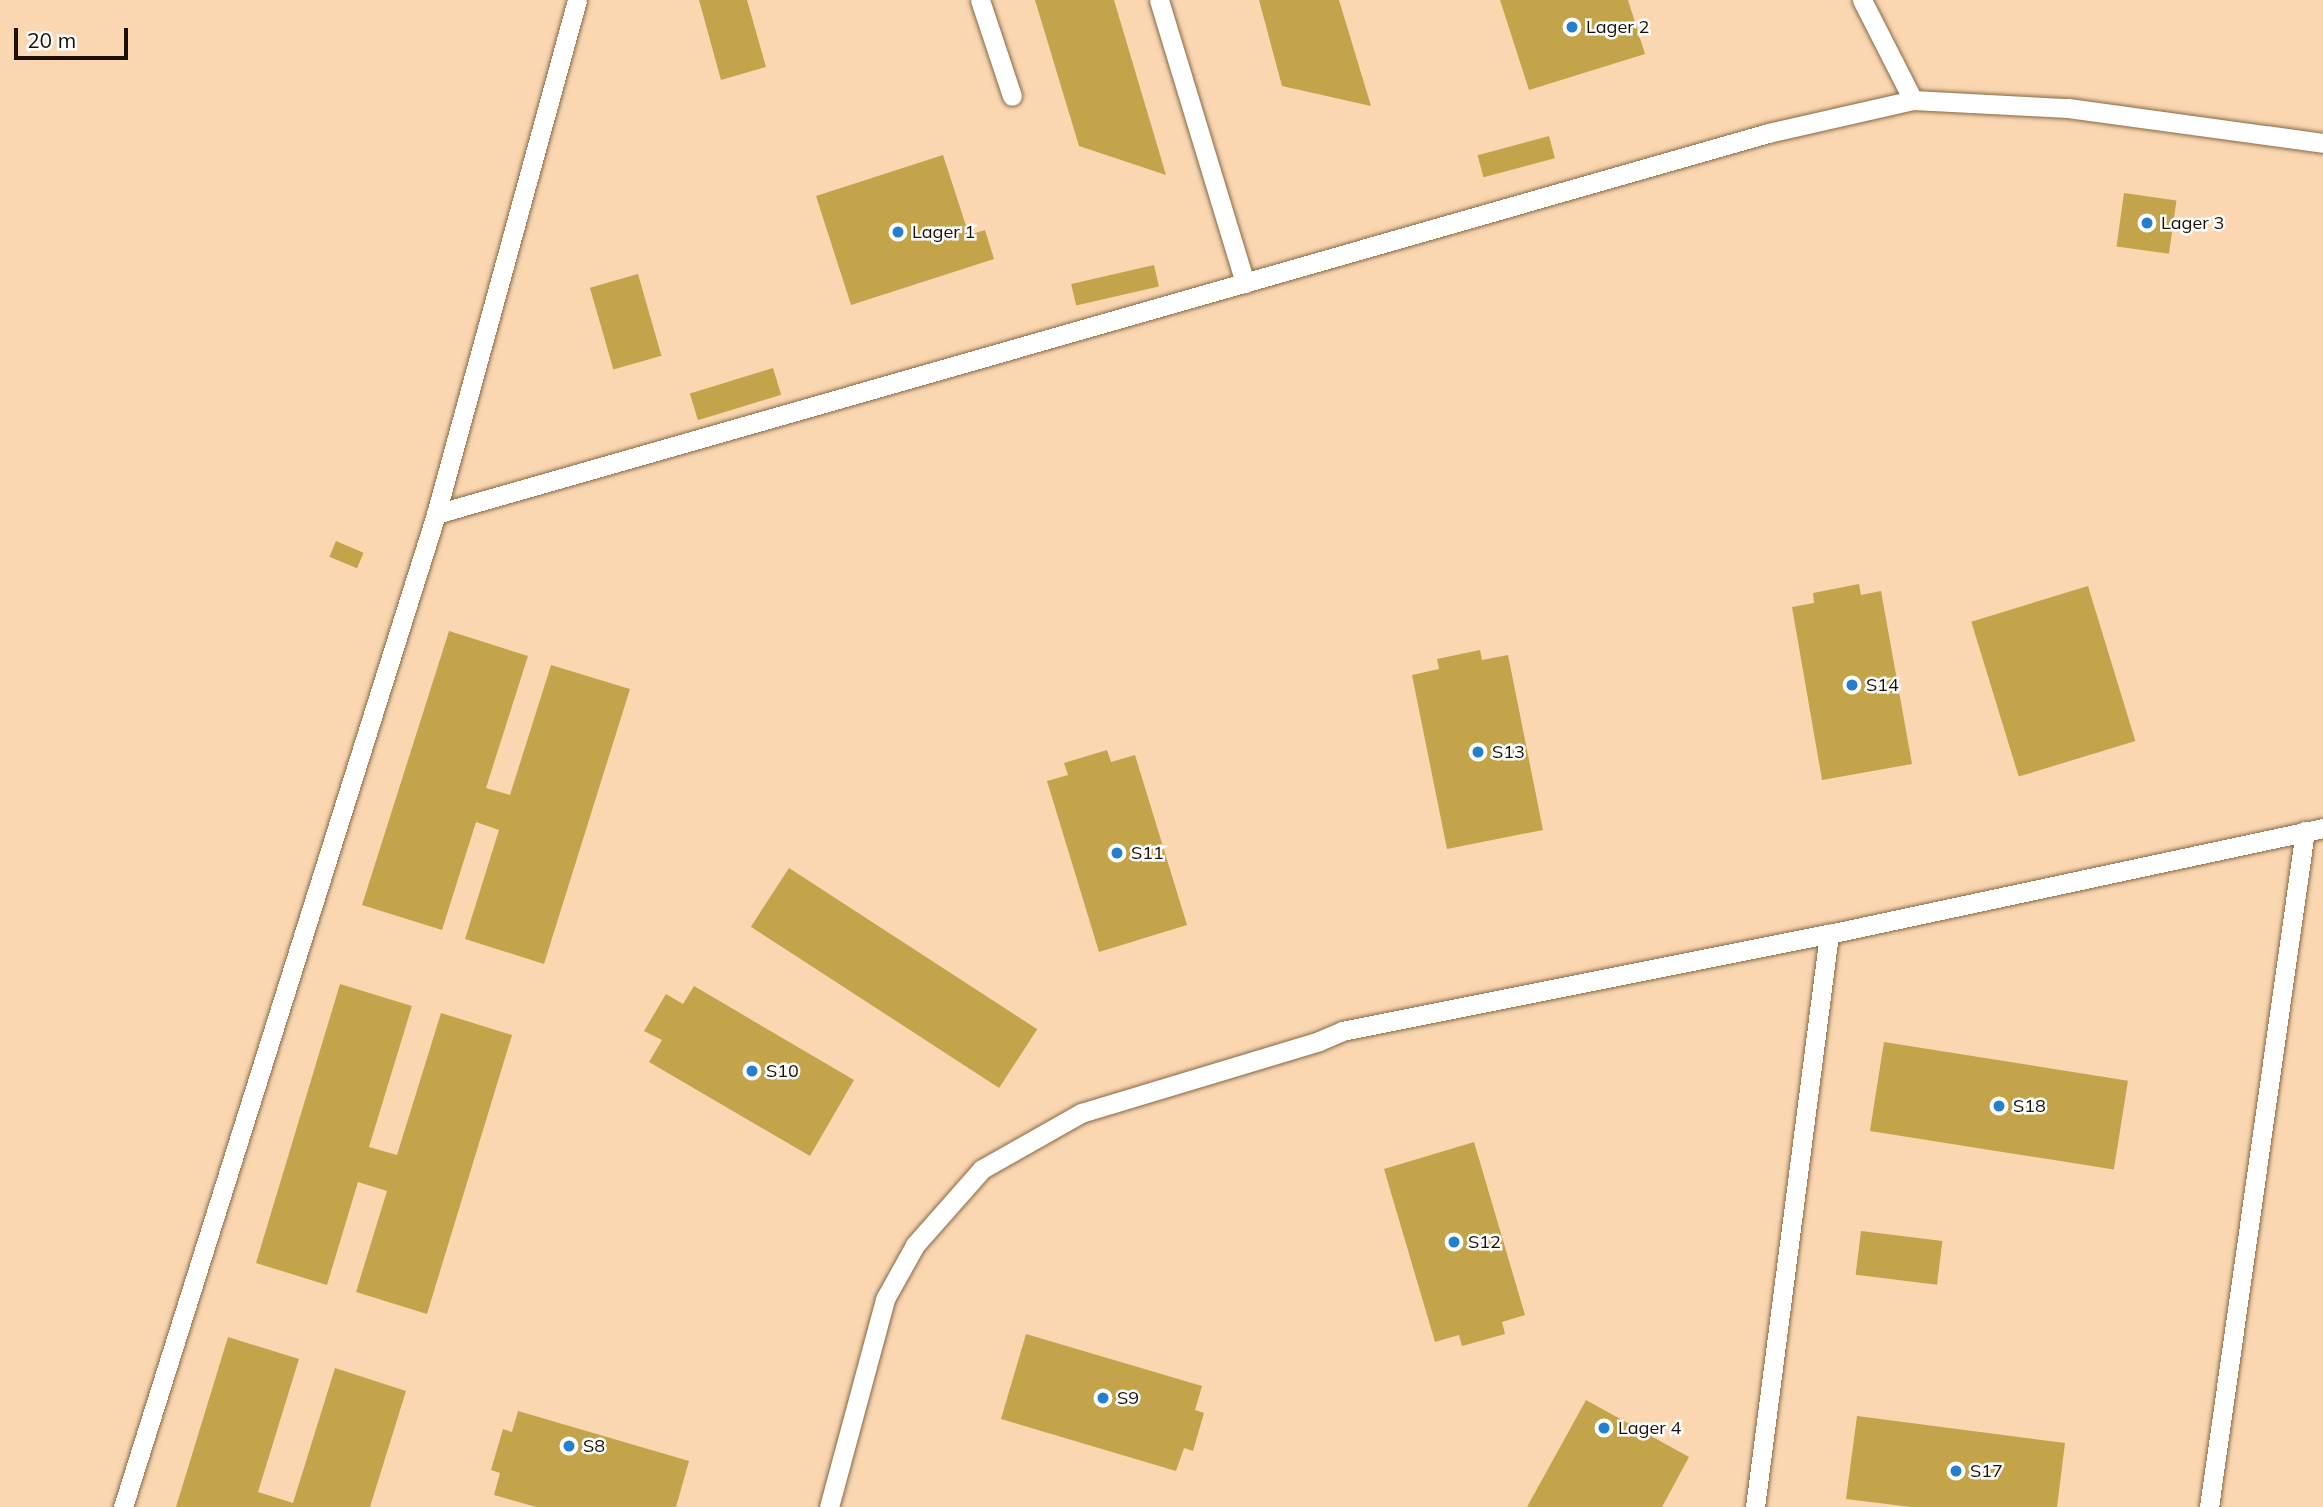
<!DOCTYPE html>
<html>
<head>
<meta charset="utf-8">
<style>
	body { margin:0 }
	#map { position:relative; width:2323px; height:1507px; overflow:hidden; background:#fad7b1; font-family:Mulish,sans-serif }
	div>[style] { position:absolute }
	.building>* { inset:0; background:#c4a44a; transform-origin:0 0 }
	.roads { filter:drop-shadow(0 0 2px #866845) drop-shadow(0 0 2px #866845) }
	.service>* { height:19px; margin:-9.5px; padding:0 9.5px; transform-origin:9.5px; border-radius:9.5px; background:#fff }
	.dots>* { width:19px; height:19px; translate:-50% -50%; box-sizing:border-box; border:4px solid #fefefe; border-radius:50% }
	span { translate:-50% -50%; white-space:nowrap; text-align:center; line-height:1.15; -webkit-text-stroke:5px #fefefe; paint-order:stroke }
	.poi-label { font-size:18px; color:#1b0f03 }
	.left { translate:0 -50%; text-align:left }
	.scale { position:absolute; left:14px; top:28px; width:114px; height:32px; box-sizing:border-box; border:4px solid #1b0f03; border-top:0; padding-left:9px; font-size:21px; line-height:24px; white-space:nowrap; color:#1b0f03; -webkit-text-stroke:5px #fefefe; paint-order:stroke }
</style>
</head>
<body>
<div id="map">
	<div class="building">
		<div style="clip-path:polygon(699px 0,747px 0,766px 67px,721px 80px)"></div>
		<div style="clip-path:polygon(1035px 0,1114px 0,1166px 175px,1079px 146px)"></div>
		<div style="clip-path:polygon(1259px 0,1339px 0,1371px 106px,1282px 86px)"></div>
		<div style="clip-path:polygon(1500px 0,1628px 0,1645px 54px,1529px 90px)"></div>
		<div style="left:1549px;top:136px;width:23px;height:74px;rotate:75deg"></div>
		<div style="clip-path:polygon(943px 155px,969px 235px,985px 230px,994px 259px,851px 305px,816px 196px)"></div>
		<div style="left:2124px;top:193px;width:53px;height:54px;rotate:8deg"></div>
		<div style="left:1154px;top:265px;width:22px;height:85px;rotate:77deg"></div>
		<div style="left:638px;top:274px;width:85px;height:50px;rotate:74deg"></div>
		<div style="left:773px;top:368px;width:28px;height:87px;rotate:73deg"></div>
		<div style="left:336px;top:541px;width:30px;height:17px;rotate:23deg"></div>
		<div style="clip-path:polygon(1859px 584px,1861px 595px,1881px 591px,1912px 764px,1822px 780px,1792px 607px,1814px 603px,1813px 593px)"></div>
		<div style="left:2088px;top:586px;width:162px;height:122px;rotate:73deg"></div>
		<div style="clip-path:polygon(449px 631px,528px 656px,486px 788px,510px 795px,551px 665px,630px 689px,544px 964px,465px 939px,499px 830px,476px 822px,442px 930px,362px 905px)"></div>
		<div style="clip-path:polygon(1480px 650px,1482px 660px,1508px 655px,1543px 830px,1447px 849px,1412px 675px,1439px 669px,1437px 659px)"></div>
		<div style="clip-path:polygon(1107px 750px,1111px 762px,1135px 755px,1187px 925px,1099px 952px,1047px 781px,1068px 775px,1064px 763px)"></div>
		<div style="left:789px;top:868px;width:296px;height:70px;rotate:33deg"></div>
		<div style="clip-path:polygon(340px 984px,412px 1006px,369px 1147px,397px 1155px,441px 1013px,512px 1035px,427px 1314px,356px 1292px,387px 1191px,358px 1182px,327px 1285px,256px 1263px)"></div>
		<div style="clip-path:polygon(694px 986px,854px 1080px,810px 1156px,649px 1062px,662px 1040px,644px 1031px,666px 994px,683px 1004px)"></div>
		<div style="left:1884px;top:1042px;width:247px;height:90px;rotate:9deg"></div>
		<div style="clip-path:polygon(1474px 1142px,1525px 1315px,1502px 1322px,1505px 1334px,1462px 1346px,1459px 1335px,1435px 1342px,1384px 1169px)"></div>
		<div style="left:1861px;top:1231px;width:82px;height:44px;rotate:7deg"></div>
		<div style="clip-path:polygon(1026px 1334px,1202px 1386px,1195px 1410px,1204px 1413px,1193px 1451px,1184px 1448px,1176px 1471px,1001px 1419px)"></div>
		<div style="clip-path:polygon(228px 1337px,299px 1359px,258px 1492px,293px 1503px,335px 1368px,406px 1391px,370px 1507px,176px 1507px)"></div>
		<div style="clip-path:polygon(1586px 1400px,1689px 1457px,1662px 1507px,1527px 1507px)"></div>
		<div style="clip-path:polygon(518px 1411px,689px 1461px,676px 1507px,536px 1507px,494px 1495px,500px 1473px,491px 1470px,503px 1429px,512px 1432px)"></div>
		<div style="clip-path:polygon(1857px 1416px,2065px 1443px,2057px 1507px,1911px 1507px,1846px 1499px)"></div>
	</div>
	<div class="roads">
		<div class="service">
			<div style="left:980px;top:0;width:101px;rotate:71.6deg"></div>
			<div style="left:1159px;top:0;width:296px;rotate:73.1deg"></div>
			<div style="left:1862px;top:0;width:112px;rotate:63deg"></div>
			<div style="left:436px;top:514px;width:1385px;rotate:-15.96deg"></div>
			<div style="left:1768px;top:133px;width:149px;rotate:-12.8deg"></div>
			<div style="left:1913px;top:100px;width:155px;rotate:3deg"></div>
			<div style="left:2068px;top:108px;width:257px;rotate:7.8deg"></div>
			<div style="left:123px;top:1507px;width:1041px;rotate:-72.5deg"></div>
			<div style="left:436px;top:514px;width:533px;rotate:-74.66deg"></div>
			<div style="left:829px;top:1507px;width:215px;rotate:-74.9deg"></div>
			<div style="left:885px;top:1299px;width:62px;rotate:-60.9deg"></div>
			<div style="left:915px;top:1245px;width:101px;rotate:-48.6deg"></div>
			<div style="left:982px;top:1169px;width:114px;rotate:-29.5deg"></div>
			<div style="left:1081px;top:1113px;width:249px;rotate:-16.8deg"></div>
			<div style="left:1319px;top:1041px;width:25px;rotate:-23deg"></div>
			<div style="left:1342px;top:1031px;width:497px;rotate:-11.3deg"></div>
			<div style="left:1829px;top:934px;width:505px;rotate:-12.11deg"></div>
			<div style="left:1755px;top:1507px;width:578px;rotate:-82.64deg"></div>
			<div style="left:2209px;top:1507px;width:683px;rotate:-81.92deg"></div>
		</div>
	</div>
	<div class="dots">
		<div style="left:1572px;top:27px;background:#257fcc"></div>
		<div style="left:2147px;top:223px;background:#257fcc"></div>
		<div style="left:898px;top:232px;background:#257fcc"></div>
		<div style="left:1852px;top:685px;background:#257fcc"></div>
		<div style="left:1478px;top:752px;background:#257fcc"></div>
		<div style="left:1117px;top:853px;background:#257fcc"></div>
		<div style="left:752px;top:1071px;background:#257fcc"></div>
		<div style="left:1999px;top:1106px;background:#257fcc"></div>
		<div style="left:1454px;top:1242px;background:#257fcc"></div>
		<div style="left:1103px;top:1398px;background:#257fcc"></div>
		<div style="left:1604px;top:1428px;background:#257fcc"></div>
		<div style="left:569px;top:1446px;background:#257fcc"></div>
		<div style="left:1956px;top:1471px;background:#257fcc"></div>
	</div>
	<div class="poi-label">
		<span class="left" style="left:1586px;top:27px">Lager 2</span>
		<span class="left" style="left:2161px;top:223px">Lager 3</span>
		<span class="left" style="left:912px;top:232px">Lager 1</span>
		<span class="left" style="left:1866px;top:685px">S14</span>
		<span class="left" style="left:1492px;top:752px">S13</span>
		<span class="left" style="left:1131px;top:853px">S11</span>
		<span class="left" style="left:766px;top:1071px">S10</span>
		<span class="left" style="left:2013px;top:1106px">S18</span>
		<span class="left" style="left:1468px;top:1242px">S12</span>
		<span class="left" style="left:1117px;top:1398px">S9</span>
		<span class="left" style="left:1618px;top:1428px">Lager 4</span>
		<span class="left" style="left:583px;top:1446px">S8</span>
		<span class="left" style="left:1970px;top:1471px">S17</span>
	</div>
	<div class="scale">20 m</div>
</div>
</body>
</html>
